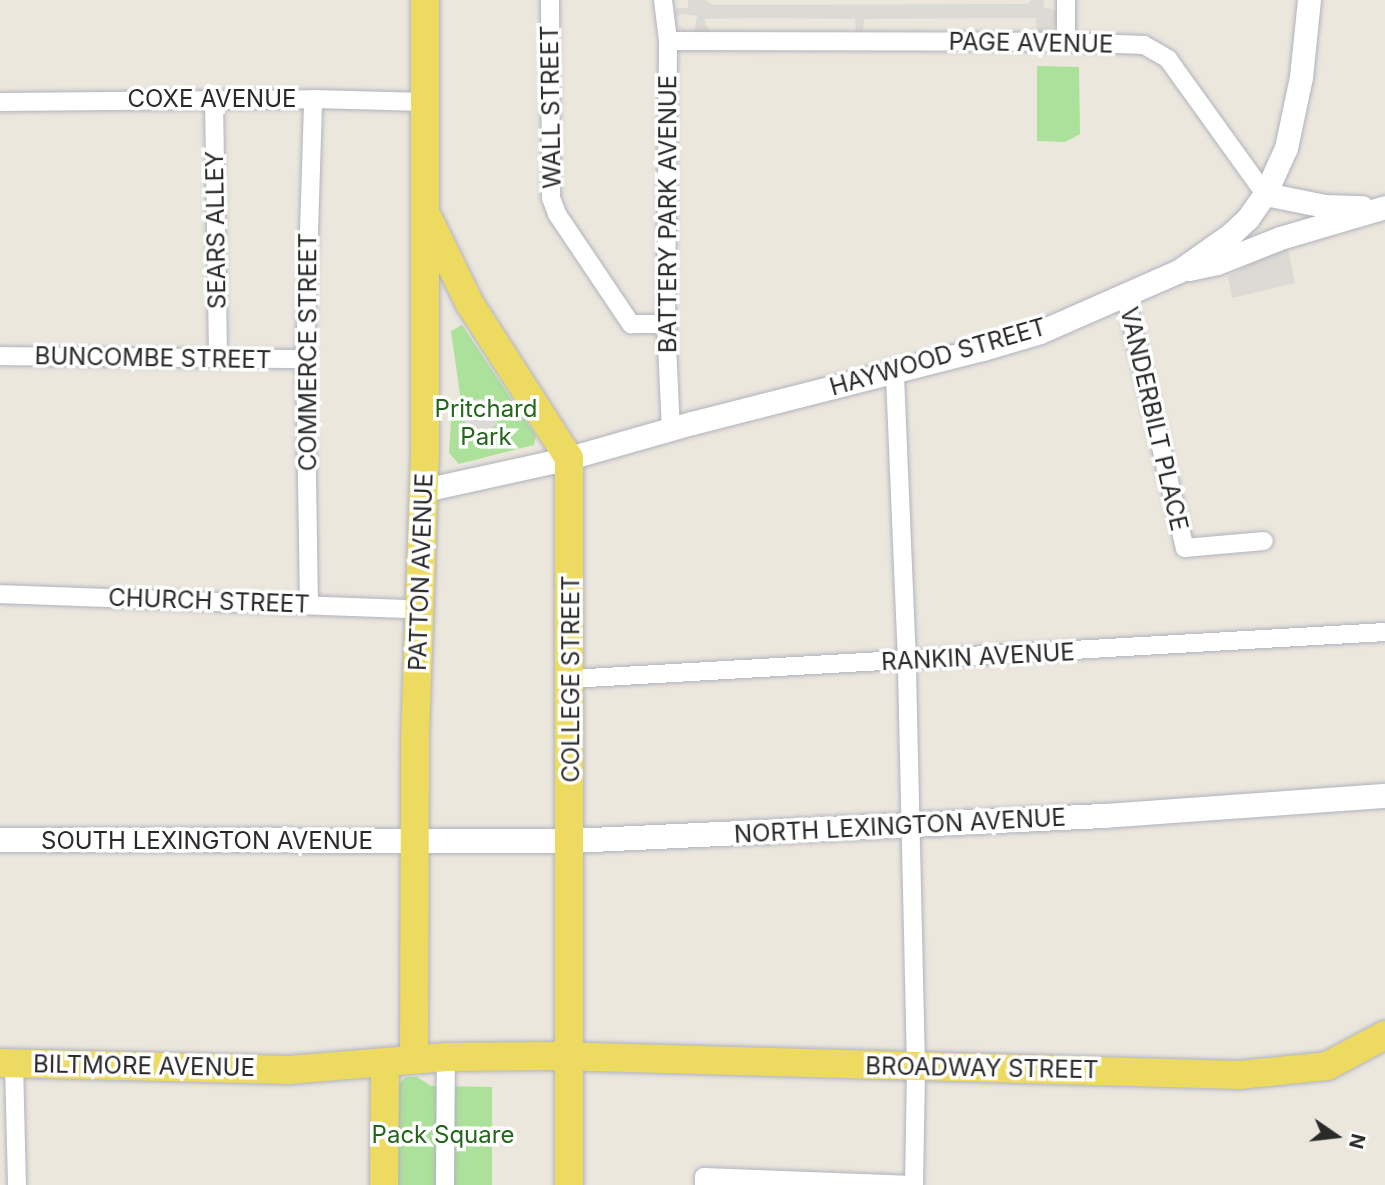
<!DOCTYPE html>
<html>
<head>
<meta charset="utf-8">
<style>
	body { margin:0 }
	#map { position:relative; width:1385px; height:1185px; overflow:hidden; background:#ece7dd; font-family:Inter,sans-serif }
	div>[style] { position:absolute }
	.green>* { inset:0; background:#ace19b }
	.plaza>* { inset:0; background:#dcdad4 }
	.round { border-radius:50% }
	.roads { filter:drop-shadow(0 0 2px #b0b2be) drop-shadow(0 0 2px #b0b2be) }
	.minor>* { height:18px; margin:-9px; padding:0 9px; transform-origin:9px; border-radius:9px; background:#fff }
	.tertiary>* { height:23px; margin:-11.5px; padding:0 11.5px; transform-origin:11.5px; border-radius:11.5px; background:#fff }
	.secondary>* { height:24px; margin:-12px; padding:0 12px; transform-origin:12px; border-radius:12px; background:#fff }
	.primary>* { height:28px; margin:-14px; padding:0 14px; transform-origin:14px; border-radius:14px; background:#edda61 }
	span { translate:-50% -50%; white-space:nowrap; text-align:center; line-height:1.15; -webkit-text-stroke:7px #fff; paint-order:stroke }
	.street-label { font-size:24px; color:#2a2a2a }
	.park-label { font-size:24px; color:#24661c }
	.north { position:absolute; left:1301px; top:1101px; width:70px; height:70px; -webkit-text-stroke:5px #fff; paint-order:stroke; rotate:104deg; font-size:19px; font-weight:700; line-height:28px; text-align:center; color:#2a2a2a }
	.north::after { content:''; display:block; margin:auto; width:24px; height:32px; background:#2a2a2a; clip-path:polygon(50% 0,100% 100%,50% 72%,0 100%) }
</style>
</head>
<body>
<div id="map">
	<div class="green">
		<div style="clip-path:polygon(1037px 66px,1079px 67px,1080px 134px,1065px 142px,1037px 141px)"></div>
		<div style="clip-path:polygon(462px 325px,536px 436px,534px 445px,459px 464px,449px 453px,451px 420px,460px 394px,451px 331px)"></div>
		<div style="clip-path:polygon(406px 1077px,417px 1077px,431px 1086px,492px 1087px,492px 1185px,392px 1185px,397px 1085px)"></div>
	</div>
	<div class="plaza">
		<div style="clip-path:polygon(evenodd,688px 0,705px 0,713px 5px,1027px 4px,1031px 0,1044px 0,1044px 7px,1056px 11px,1058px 17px,1053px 29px,1044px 33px,1037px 33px,1036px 18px,864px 19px,863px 34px,856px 33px,855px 19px,761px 18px,704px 19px,711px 34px,686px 33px,677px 25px,675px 13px,677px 8px,688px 8px,688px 0,681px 14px,697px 16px,694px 33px,687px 32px,678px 25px,676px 18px,681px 14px)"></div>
		<div style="clip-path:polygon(1287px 244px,1295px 283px,1232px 298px,1228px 276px)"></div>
		<div class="round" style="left:464px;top:399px;width:34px;height:34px"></div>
	</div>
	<div class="roads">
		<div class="minor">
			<div style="left:550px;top:0;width:198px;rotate:89.7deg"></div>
			<div style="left:551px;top:198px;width:17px;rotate:69deg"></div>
			<div style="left:557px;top:214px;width:133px;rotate:56.1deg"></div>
			<div style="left:631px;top:324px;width:35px"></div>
			<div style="left:663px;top:0;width:41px;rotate:83deg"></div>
			<div style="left:668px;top:41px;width:283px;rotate:90.4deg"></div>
			<div style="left:666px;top:324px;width:105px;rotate:87.3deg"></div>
			<div style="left:1066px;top:0;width:42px;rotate:90deg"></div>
			<div style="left:668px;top:41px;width:398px;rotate:0.1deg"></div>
			<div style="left:1066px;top:42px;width:78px;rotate:2.2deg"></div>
			<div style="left:1144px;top:45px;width:28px;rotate:30deg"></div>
			<div style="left:1168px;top:59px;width:166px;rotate:54.3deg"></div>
			<div style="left:214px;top:100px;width:259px;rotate:89.1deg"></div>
			<div style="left:0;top:102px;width:313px;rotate:-0.5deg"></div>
			<div style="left:313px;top:99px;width:112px;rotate:1.5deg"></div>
			<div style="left:1125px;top:295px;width:260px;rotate:76.7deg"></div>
			<div style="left:1185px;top:548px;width:79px;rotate:-5.1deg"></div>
			<div style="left:0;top:356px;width:305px;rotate:0.6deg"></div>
			<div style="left:0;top:594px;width:418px;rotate:2.1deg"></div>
			<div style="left:309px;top:605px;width:246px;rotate:-90.9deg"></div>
			<div style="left:305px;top:359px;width:260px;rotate:-88.2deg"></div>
			<div style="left:570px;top:679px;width:816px;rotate:-3.3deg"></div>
			<div style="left:14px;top:1063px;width:122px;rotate:88.6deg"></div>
			<div style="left:445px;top:1185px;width:128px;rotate:-89.6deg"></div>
			<div style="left:704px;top:1185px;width:8px;rotate:-90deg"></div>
			<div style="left:704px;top:1177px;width:210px;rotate:2.2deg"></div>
			<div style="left:914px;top:1185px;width:119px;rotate:-89deg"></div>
			<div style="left:916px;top:1066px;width:404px;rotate:-91.3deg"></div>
			<div style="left:907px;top:662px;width:289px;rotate:-92.4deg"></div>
		</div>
		<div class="tertiary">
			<div style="left:1265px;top:194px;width:61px;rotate:11.3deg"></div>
			<div style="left:1325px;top:206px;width:37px;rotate:2deg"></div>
			<div style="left:1189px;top:269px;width:29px;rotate:-12deg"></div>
			<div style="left:1217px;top:263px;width:68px;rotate:-21.6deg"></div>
			<div style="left:1280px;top:238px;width:109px;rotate:-16.4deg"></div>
			<div style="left:424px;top:490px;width:148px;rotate:-12.4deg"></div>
			<div style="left:569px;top:458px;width:128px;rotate:-15.9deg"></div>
			<div style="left:692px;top:423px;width:300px;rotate:-14.3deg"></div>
			<div style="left:983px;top:349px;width:59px;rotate:-16.6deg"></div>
			<div style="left:1040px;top:332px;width:152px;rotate:-23.7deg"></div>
			<div style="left:1179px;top:271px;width:62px;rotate:-35.2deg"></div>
			<div style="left:1230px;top:235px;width:25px;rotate:-43deg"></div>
			<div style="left:1248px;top:218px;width:29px;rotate:-55deg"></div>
			<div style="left:1265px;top:194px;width:51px;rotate:-65.5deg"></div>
			<div style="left:1286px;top:148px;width:73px;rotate:-78.1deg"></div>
			<div style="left:1301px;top:77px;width:77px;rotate:-84.1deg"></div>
		</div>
		<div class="secondary">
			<div style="left:0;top:840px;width:571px;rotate:0.1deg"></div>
			<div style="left:571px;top:841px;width:534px;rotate:-2.69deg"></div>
			<div style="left:1104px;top:816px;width:282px;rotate:-4.1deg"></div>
		</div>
		<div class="primary">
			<div style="left:428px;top:218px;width:96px;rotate:64deg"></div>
			<div style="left:470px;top:304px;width:183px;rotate:57.3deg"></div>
			<div style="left:569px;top:458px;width:727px;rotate:90deg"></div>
			<div style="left:414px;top:1059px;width:322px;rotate:-89.8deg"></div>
			<div style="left:415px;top:737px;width:281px;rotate:-88deg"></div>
			<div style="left:425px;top:456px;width:456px;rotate:-90deg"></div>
			<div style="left:0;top:1063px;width:288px;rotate:1.4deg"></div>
			<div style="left:288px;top:1070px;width:159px;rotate:-4.7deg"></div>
			<div style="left:446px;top:1057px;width:109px;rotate:-0.5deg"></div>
			<div style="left:555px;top:1056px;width:684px;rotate:1.59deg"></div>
			<div style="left:1239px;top:1075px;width:88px;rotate:-5.8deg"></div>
			<div style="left:1327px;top:1066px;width:66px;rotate:-28.1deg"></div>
			<div style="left:384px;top:1185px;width:121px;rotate:-89.5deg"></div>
		</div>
	</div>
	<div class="street-label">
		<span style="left:1031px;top:43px;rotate:1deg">PAGE AVENUE</span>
		<span style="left:212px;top:99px">COXE AVENUE</span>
		<span style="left:551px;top:107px;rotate:-91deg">WALL STREET</span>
		<span style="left:668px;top:214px;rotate:-90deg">BATTERY PARK AVENUE</span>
		<span style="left:216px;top:230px;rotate:-91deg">SEARS ALLEY</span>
		<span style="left:308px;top:352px;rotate:-90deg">COMMERCE STREET</span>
		<span style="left:938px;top:357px;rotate:-16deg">HAYWOOD STREET</span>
		<span style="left:153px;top:358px;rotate:1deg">BUNCOMBE STREET</span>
		<span style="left:1154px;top:419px;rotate:77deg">VANDERBILT PLACE</span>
		<span style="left:421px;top:572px;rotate:-88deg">PATTON AVENUE</span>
		<span style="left:209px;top:601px;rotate:2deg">CHURCH STREET</span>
		<span style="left:978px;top:657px;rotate:-3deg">RANKIN AVENUE</span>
		<span style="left:571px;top:679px;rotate:-90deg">COLLEGE STREET</span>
		<span style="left:900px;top:826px;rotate:-3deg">NORTH LEXINGTON AVENUE</span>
		<span style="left:207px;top:841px">SOUTH LEXINGTON AVENUE</span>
		<span style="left:144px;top:1066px;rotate:1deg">BILTMORE AVENUE</span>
		<span style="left:982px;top:1068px;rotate:1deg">BROADWAY STREET</span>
	</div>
	<div class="park-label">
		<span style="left:486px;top:423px">Pritchard<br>Park</span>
		<span style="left:443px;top:1135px">Pack Square</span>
	</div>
	<div class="north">N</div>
</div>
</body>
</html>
